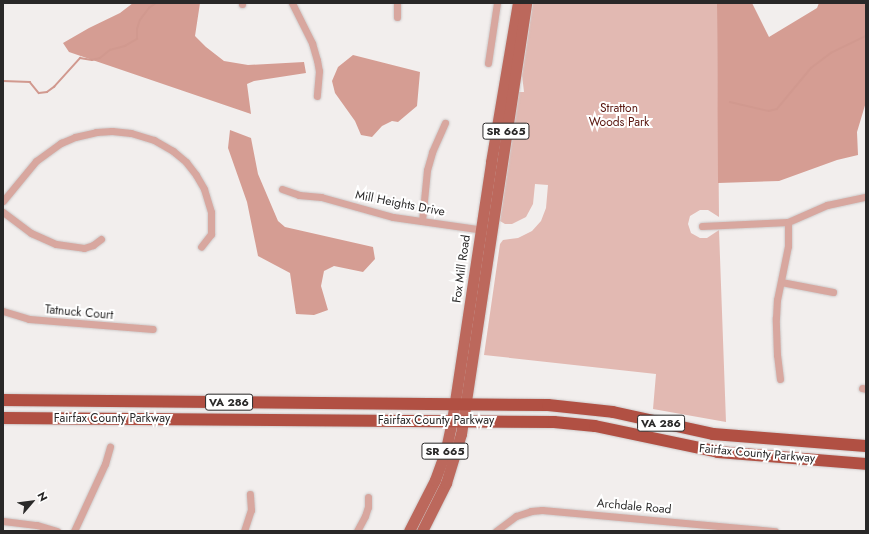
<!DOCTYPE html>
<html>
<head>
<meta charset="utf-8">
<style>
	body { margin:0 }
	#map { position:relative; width:869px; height:534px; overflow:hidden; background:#f2eeed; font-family:Jost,sans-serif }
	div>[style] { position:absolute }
	.green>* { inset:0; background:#e2b9b2 }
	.forest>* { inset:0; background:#d59d93 }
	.stream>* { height:1.5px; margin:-0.75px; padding:0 0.75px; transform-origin:0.75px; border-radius:0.75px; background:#d1998f }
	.roads { filter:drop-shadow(0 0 1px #cecaca) drop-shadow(0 0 1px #cecaca) }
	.street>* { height:7px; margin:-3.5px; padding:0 3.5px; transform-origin:3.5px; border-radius:3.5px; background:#d8a79f }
	.primary>* { height:11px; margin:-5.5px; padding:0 5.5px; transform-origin:5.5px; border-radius:5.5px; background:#bc685c }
	.highway>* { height:12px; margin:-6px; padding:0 6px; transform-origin:6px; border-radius:6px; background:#b15043 }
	span { translate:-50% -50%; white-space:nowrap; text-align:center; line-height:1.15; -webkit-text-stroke:4px #fff; paint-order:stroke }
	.shield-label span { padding:1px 3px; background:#fff; border:1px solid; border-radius:3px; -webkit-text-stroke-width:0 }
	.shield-label { font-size:11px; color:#292828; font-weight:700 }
	.park-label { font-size:12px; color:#58150e }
	.street-label { font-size:12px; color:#292828 }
	.frame { position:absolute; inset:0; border:4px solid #292828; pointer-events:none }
	.north { position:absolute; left:12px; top:482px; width:40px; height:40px; -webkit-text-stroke:3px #fff; paint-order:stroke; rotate:62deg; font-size:11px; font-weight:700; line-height:16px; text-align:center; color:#292828 }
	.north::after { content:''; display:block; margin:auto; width:14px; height:18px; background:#292828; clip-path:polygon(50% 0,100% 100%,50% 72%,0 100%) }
</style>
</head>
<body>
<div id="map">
	<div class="green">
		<div style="clip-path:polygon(533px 3px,717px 3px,719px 217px,708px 210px,700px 210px,690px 216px,688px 224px,691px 233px,700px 238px,707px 238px,719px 230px,726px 422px,653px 409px,656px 374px,484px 355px,500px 244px,503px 240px,518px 238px,532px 231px,541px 221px,546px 208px,548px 185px,535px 184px,533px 204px,526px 217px,512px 224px,505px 224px,500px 221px,519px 92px,524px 92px,522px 75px)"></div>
	</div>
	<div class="forest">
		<div style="clip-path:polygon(133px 3px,200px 3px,195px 36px,206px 47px,224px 61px,248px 65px,304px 62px,306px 73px,254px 81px,247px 84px,251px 114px,69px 52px,63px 43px,89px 28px,120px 13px)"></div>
		<div style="clip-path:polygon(717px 3px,752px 3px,769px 37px,817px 8px,819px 3px,866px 3px,866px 102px,857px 132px,858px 155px,837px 160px,779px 181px,718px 183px)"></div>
		<div style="clip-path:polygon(353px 55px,420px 72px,417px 106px,398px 122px,392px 121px,382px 126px,372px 137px,361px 135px,355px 121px,335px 93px,332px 81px,338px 67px)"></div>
		<div style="clip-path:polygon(230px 130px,251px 138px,258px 174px,278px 221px,285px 227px,373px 247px,375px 259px,363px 272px,334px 266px,324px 271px,321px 286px,328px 310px,314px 315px,296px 314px,290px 273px,258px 256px,247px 202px,228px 148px)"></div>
	</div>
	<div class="stream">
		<div style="left:3px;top:81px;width:27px;rotate:2deg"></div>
		<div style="left:30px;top:82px;width:14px;rotate:51deg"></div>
		<div style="left:39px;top:93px;width:8px;rotate:-7deg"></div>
		<div style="left:47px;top:92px;width:9px;rotate:-36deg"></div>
		<div style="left:54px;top:87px;width:39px;rotate:-48deg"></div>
		<div style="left:80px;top:58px;width:12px;rotate:9deg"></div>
		<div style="left:92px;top:60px;width:8px;rotate:-14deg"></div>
		<div style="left:100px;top:58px;width:13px;rotate:-39deg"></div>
		<div style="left:110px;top:50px;width:16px;rotate:-15deg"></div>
		<div style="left:125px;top:46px;width:14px;rotate:-30deg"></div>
		<div style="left:137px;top:39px;width:10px;rotate:-90deg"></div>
		<div style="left:137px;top:29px;width:9px;rotate:-72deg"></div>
		<div style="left:140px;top:20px;width:15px;rotate:-53deg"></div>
		<div style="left:149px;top:8px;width:9px;rotate:-36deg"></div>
		<div style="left:730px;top:102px;width:40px;rotate:13deg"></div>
		<div style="left:769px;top:111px;width:8px;rotate:-14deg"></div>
		<div style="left:777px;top:109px;width:53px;rotate:-50.3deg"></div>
		<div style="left:811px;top:68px;width:25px;rotate:-37deg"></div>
		<div style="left:831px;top:53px;width:39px;rotate:-26deg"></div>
	</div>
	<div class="roads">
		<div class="street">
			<div style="left:292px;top:3px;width:45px;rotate:63.4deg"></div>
			<div style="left:312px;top:43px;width:18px;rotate:74deg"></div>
			<div style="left:317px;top:60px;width:11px;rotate:80deg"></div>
			<div style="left:319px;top:71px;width:25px;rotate:95deg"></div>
			<div style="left:242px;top:4px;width:1px;rotate:-90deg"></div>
			<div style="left:397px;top:17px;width:14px;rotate:-90deg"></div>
			<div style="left:488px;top:63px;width:61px;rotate:-81.5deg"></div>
			<div style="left:282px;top:189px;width:18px;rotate:19deg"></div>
			<div style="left:299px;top:195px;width:22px;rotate:5deg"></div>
			<div style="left:321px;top:197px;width:75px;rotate:15.5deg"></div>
			<div style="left:393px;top:217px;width:92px;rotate:8.1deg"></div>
			<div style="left:3px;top:201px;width:52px;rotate:-50.5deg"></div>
			<div style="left:36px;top:161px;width:31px;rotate:-36deg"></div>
			<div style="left:61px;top:143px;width:15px;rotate:-23deg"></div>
			<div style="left:75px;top:137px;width:22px;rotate:-13deg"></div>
			<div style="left:96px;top:132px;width:16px;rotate:-4deg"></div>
			<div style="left:112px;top:131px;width:19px;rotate:6deg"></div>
			<div style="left:131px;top:133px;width:24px;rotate:17deg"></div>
			<div style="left:154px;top:140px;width:22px;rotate:30deg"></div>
			<div style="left:173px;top:151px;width:17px;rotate:40deg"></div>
			<div style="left:186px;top:162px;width:16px;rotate:52deg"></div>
			<div style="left:196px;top:175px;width:16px;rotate:60deg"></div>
			<div style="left:204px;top:189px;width:24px;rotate:73deg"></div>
			<div style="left:211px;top:212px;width:22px;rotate:90deg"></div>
			<div style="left:211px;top:234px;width:16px;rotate:128deg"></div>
			<div style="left:3px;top:212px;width:35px;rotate:37deg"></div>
			<div style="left:31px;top:233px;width:27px;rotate:24deg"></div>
			<div style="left:56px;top:244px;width:28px;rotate:8deg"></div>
			<div style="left:84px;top:248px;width:9px;rotate:-18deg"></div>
			<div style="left:93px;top:245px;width:10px;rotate:-37deg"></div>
			<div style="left:422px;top:221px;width:51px;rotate:-84.4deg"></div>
			<div style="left:427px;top:170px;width:19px;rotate:-74deg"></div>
			<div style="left:432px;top:152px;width:32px;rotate:-66deg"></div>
			<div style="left:702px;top:226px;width:86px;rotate:-2.7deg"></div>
			<div style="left:788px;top:222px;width:43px;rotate:-23.6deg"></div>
			<div style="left:827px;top:205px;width:40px;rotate:-12deg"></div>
			<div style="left:781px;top:282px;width:53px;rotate:10.9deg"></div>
			<div style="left:3px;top:311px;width:27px;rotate:17deg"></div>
			<div style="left:29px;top:319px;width:124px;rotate:4.6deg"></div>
			<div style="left:780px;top:379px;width:24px;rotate:-97deg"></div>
			<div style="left:777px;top:355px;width:37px;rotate:-92deg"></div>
			<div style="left:776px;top:318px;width:18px;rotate:-87deg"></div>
			<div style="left:777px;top:300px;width:55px;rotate:-78.5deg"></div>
			<div style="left:788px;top:246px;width:24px;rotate:-90deg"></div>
			<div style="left:862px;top:388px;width:4px;rotate:14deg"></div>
			<div style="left:3px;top:521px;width:34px;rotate:7deg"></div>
			<div style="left:37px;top:525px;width:21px;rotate:17deg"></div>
			<div style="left:74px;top:531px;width:74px;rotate:-65.2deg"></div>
			<div style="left:105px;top:464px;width:18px;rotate:-74deg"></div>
			<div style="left:244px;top:531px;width:22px;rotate:-72deg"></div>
			<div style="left:251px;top:510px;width:16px;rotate:-94deg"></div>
			<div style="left:357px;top:531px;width:17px;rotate:-62deg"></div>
			<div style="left:365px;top:516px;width:9px;rotate:-72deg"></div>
			<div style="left:368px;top:507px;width:10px;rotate:-90deg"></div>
			<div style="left:496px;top:531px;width:25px;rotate:-37deg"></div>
			<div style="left:516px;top:516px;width:16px;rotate:-18deg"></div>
			<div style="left:531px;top:511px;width:11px;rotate:-5deg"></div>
			<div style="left:542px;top:510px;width:234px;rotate:5.2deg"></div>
		</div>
		<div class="primary">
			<div style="left:409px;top:531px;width:57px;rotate:-63deg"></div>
			<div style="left:435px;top:480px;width:33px;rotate:-70deg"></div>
			<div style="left:446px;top:449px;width:29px;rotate:-78deg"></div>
			<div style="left:452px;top:421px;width:262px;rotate:-81.4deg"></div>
			<div style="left:491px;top:162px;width:161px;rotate:-80.4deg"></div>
			<div style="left:422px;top:531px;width:54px;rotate:-63.4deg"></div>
			<div style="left:446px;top:483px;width:51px;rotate:-73deg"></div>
			<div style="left:461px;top:434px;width:436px;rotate:-81.4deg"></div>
		</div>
		<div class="highway">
			<div style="left:3px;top:400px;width:545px;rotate:0.53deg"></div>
			<div style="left:548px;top:405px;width:65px;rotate:6.1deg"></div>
			<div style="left:613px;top:412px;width:102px;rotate:12.4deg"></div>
			<div style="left:713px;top:434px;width:153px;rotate:4.5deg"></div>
			<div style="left:3px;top:418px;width:551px;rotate:0.42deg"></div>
			<div style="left:554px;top:422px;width:41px;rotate:5.6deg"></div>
			<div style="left:595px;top:426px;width:126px;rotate:11.9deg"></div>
			<div style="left:718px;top:452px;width:148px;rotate:4.6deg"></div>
		</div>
	</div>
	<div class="shield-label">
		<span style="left:506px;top:131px">SR 665</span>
		<span style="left:229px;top:402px">VA 286</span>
		<span style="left:661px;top:423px">VA 286</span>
		<span style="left:445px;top:451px">SR 665</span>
	</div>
	<div class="park-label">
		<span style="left:619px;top:116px">Stratton<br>Woods Park</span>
	</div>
	<div class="street-label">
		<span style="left:400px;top:204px;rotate:11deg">Mill Heights Drive</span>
		<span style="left:462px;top:269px;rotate:-82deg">Fox Mill Road</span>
		<span style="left:79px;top:313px;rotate:5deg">Tatnuck Court</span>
		<span style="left:112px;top:419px">Fairfax County Parkway</span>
		<span style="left:436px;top:421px">Fairfax County Parkway</span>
		<span style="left:757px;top:454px;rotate:5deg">Fairfax County Parkway</span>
		<span style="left:634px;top:507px;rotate:5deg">Archdale Road</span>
	</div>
	<div class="frame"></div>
	<div class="north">N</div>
</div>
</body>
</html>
